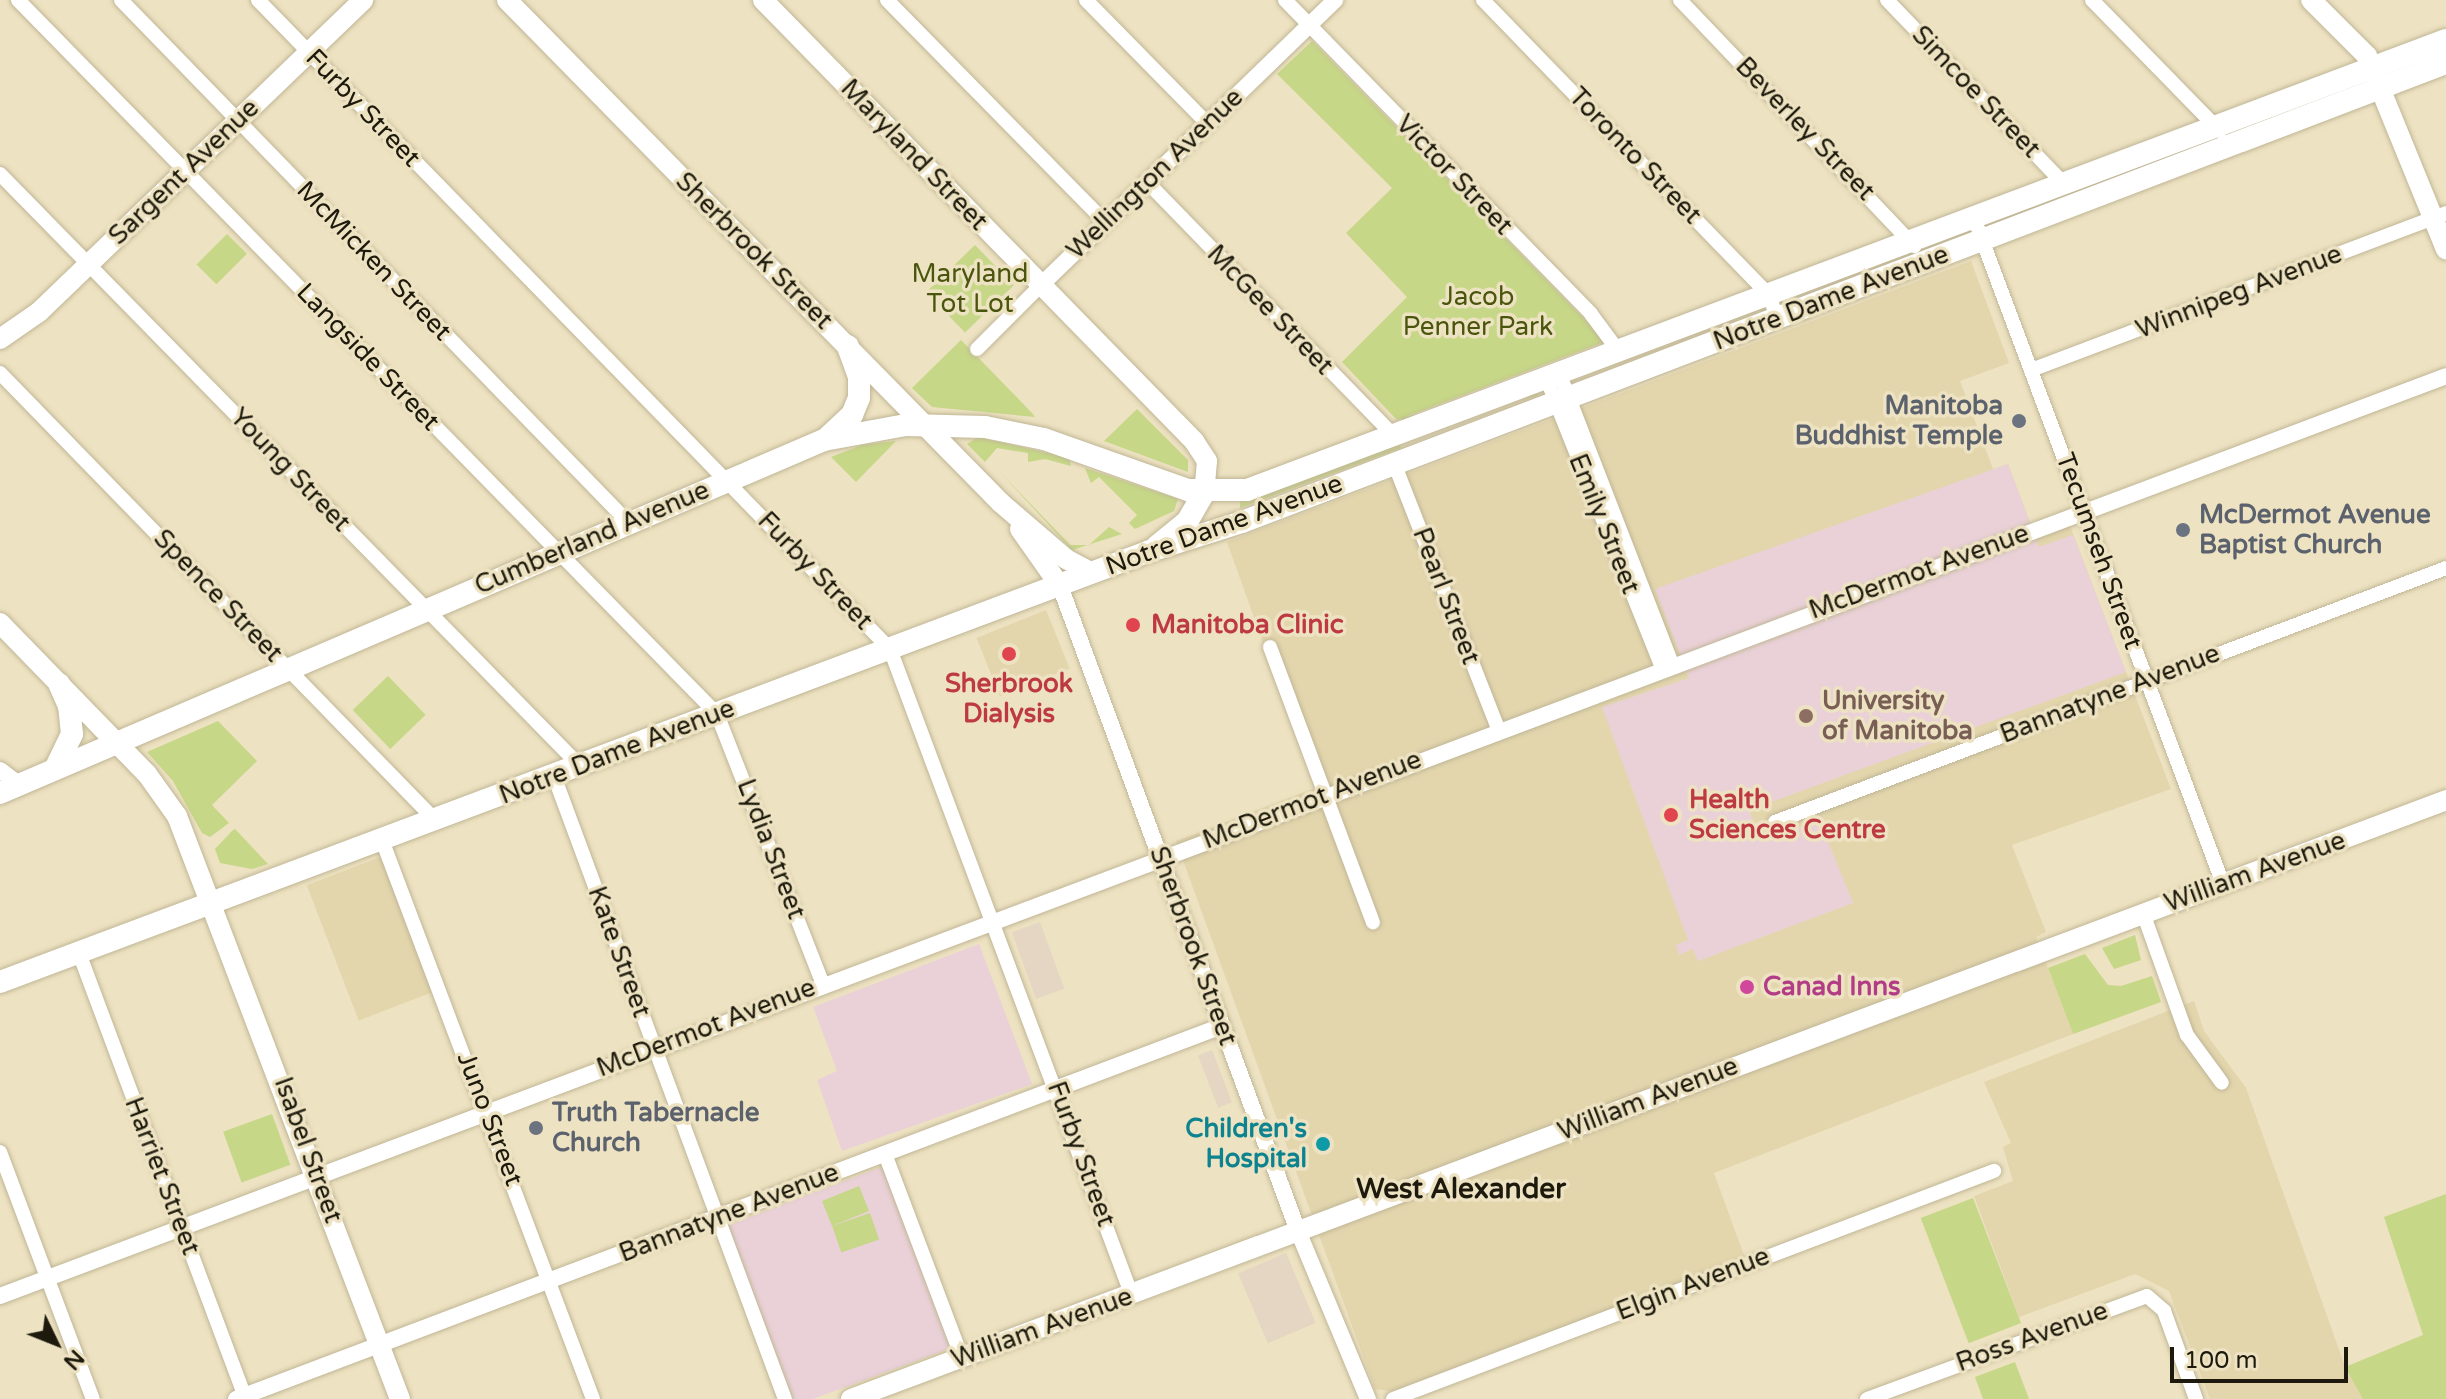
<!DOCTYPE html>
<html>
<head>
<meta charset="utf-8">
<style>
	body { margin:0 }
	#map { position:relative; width:2446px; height:1399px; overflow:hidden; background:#ede2c1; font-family:"Varela Round",sans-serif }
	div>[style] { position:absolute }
	.commercial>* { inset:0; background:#e5d6c3; transform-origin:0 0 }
	.built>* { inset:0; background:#e3d6ad; transform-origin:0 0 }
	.education>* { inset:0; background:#ead1d8 }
	.green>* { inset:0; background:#c6d787; transform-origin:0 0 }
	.roads { filter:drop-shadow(0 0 2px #c0b696) drop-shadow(0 0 2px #c0b696) }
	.minor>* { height:14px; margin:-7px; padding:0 7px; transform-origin:7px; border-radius:7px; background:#fff }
	.tertiary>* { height:16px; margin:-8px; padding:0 8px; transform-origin:8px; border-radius:8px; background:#fff }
	.secondary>* { height:20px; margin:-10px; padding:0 10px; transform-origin:10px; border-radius:10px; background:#fff }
	.primary>* { height:22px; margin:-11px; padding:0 11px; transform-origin:11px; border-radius:11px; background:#fff }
	.dots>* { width:22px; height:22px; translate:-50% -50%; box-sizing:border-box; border:4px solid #ede2c1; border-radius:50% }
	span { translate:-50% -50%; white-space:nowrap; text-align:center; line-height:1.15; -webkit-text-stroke:7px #ede2c1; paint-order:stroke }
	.street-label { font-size:26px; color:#1d1a0d }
	.park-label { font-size:26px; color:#4a560d }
	.worship-label { font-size:26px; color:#5b616d; font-weight:700 }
	.right { translate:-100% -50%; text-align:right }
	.left { translate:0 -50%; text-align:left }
	.health-label { font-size:26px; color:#be3a42; font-weight:700 }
	.education-label { font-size:26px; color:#785e54; font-weight:700 }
	.hotel-label { font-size:26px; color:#b23c85; font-weight:700 }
	.culture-label { font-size:26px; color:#0d838f; font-weight:700 }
	.neighbourhood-label { font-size:28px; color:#1d1a0d; font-weight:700 }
	.north { position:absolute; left:16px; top:1303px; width:80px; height:80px; -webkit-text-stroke:6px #ede2c1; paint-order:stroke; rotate:133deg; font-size:22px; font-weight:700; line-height:32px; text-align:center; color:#1d1a0d }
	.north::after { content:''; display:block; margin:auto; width:28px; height:36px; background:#1d1a0d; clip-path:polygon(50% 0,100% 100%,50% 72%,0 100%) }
	.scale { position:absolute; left:2170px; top:1347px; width:178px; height:36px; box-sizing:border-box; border:4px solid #1d1a0d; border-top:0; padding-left:10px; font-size:24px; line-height:28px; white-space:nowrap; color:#1d1a0d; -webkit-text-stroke:6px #ede2c1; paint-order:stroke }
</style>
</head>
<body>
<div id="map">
	<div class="commercial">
		<div style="left:1040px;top:922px;width:71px;height:30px;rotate:70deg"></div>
		<div style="left:1212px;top:1050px;width:56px;height:15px;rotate:69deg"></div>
		<div style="left:1286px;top:1253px;width:76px;height:52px;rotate:67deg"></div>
	</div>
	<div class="built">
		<div style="clip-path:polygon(1971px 261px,2009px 363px,1960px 381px,1993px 469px,2008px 464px,2033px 530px,2067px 518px,2171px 789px,2012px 845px,2046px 932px,2036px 937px,2073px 1034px,1714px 1173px,1745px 1258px,1399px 1392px,1375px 1389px,1176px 841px,1315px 788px,1227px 542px)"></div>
		<div style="left:1046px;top:610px;width:63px;height:75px;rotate:68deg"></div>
		<div style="left:388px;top:854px;width:145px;height:87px;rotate:69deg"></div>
		<div style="clip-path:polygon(2194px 1001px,2204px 1031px,2246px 1088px,2348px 1375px,2446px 1399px,2210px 1399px,2169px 1291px,2135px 1274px,2019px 1317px,1974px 1196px,2013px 1181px,2003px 1147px,2011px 1143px,1984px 1082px)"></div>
	</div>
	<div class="education">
		<div style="clip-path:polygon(2008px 464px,2039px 547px,2073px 535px,2126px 672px,1749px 810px,1761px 841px,1819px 820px,1853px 903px,1698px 961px,1693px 949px,1679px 955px,1676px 945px,1688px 940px,1602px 707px,1689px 678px,1655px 589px)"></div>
		<div style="clip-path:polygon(979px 944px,1032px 1084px,842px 1151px,817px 1080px,837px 1071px,813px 1007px)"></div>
		<div style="clip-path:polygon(884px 1166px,951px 1348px,813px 1399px,793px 1399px,727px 1226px)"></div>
	</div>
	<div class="green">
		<div style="clip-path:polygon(1312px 41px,1602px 337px,1604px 342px,1397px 420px,1342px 362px,1407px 297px,1346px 233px,1392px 188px,1277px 74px)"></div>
		<div style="left:227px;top:234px;width:28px;height:43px;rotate:45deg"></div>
		<div style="left:975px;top:245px;width:56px;height:68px;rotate:46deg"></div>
		<div style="clip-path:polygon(961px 340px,1032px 413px,1035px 417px,932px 407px,912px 388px)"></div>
		<div style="left:1537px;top:391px;width:5px;height:139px;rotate:79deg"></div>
		<div style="clip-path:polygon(1137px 409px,1188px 460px,1188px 472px,1104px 441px)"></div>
		<div style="clip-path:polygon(978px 437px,1069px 458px,1071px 466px,1045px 459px,1028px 462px,1028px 453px,997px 448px,985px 462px,967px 444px)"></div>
		<div style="clip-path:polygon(896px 441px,856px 482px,831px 457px,862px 445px)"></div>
		<div style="clip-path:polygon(1399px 444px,1401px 448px,1240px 508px,1240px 501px)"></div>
		<div style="clip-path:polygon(1085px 468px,1178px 499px,1174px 511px,1135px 529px,1129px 523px,1137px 515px,1099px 477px,1091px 483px)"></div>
		<div style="clip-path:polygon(999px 471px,1070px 545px,1089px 545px,1109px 527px,1122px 534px,1072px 550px)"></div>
		<div style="left:388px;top:676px;width:54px;height:49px;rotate:46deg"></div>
		<div style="clip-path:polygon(218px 721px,257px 761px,212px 805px,229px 823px,210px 837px,202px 833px,173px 781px,147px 752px)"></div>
		<div style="clip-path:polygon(234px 829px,236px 830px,268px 864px,252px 869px,220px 863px,215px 849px)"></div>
		<div style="clip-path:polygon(2135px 935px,2141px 960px,2114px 969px,2102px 948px)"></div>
		<div style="clip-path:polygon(2085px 954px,2108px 985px,2121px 986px,2152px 976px,2161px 1002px,2073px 1034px,2048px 968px)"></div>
		<div style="left:272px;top:1114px;width:54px;height:52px;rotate:70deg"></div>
		<div style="left:859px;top:1186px;width:27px;height:40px;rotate:68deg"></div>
		<div style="clip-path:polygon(2446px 1194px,2446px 1399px,2363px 1399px,2345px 1367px,2423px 1335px,2384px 1217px)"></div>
		<div style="left:1973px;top:1198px;width:134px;height:56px;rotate:69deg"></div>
		<div style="left:870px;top:1213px;width:28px;height:40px;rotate:71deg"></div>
		<div style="clip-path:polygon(2015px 1362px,2029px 1399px,1983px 1399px,1975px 1377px)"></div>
	</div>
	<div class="roads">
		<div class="minor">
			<div style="left:18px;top:0;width:999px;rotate:45.61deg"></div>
			<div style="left:717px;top:714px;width:290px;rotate:68.6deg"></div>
			<div style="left:121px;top:0;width:728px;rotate:45.84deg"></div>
			<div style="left:258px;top:0;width:906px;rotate:45.76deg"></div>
			<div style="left:890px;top:649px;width:691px;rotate:69.49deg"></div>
			<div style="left:887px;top:0;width:311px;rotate:45.5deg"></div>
			<div style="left:1086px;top:0;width:173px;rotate:45.5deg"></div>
			<div style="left:1285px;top:0;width:438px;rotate:45.7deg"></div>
			<div style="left:1591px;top:314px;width:49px;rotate:53.4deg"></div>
			<div style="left:1483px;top:0;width:409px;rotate:45.9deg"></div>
			<div style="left:1768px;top:294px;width:27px;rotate:68deg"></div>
			<div style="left:1680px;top:0;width:340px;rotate:46.4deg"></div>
			<div style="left:1887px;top:0;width:257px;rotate:46.1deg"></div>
			<div style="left:2092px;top:0;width:183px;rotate:45.7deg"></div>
			<div style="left:0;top:174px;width:829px;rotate:45.59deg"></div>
			<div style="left:1147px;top:182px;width:356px;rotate:45.8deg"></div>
			<div style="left:1974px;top:218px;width:711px;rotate:69.5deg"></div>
			<div style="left:977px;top:349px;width:89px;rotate:-45deg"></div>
			<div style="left:2031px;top:370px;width:444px;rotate:-20.7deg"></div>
			<div style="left:0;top:373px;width:624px;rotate:45.78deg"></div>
			<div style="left:1560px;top:375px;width:310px;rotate:68.8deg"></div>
			<div style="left:1547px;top:380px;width:310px;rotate:68.2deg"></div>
			<div style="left:1394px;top:463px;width:286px;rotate:68.6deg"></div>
			<div style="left:1270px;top:647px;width:294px;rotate:69.5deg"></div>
			<div style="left:554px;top:776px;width:664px;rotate:69.66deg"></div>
			<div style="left:1775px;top:822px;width:717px;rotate:-20.73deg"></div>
			<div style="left:382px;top:840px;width:597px;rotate:69.32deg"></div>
			<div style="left:2143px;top:913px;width:130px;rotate:70.2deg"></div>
			<div style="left:2187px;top:1035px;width:59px;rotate:53.9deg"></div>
			<div style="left:79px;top:953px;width:476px;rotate:69.5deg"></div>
			<div style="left:0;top:1152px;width:264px;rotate:69.4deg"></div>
			<div style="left:885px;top:1154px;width:218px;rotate:69.3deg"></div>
			<div style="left:1393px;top:1399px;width:643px;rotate:-20.78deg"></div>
			<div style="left:1867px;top:1399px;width:298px;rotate:-20.2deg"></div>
			<div style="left:2147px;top:1296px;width:23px;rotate:41deg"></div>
			<div style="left:2164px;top:1311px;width:94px;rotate:70deg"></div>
		</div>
		<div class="tertiary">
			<div style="left:1040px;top:286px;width:411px;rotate:-44.1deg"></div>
			<div style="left:1060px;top:586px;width:688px;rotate:69.75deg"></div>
			<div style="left:1298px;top:1231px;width:182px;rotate:67.4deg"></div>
			<div style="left:0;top:770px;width:25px;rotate:37deg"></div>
			<div style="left:0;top:1296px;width:2613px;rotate:-20.61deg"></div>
			<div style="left:236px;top:1399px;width:1054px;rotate:-20.72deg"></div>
		</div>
		<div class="secondary">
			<div style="left:507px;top:0;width:705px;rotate:45.52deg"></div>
			<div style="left:1001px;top:503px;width:86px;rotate:40.7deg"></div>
			<div style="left:1066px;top:559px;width:30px;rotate:28deg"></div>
			<div style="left:763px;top:0;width:617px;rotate:45.66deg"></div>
			<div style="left:1194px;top:441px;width:24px;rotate:57deg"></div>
			<div style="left:1207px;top:461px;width:32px;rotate:95deg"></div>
			<div style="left:2311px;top:0;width:79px;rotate:45deg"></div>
			<div style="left:2367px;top:56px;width:209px;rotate:67.8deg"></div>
			<div style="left:0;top:339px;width:47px;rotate:-34.7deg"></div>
			<div style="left:39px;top:312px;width:450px;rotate:-43.9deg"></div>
			<div style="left:1020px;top:529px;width:70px;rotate:54.9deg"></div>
			<div style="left:0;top:623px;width:211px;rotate:45.8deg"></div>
			<div style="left:147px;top:774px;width:52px;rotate:54.5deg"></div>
			<div style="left:177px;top:816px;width:624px;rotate:69.07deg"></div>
			<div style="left:851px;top:1399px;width:1704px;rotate:-20.58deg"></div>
		</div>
		<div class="primary">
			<div style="left:828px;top:437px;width:33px;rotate:-43deg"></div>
			<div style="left:852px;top:415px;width:18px;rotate:-68deg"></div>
			<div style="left:859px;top:398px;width:21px;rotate:-90deg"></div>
			<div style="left:859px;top:377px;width:33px;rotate:-110deg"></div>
			<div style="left:1157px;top:546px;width:38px;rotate:-39deg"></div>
			<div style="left:1187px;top:522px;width:34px;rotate:-60deg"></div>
			<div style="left:55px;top:769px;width:39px;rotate:-64deg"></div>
			<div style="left:72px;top:734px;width:28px;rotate:-96deg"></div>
			<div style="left:69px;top:706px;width:24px;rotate:-114deg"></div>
			<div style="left:0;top:793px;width:896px;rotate:-23.19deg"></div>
			<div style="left:824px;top:440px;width:83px;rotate:-10.4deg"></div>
			<div style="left:906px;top:425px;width:79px;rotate:1.5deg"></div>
			<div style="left:985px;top:427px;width:60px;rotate:11.5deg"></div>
			<div style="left:1044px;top:439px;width:153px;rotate:19.5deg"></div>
			<div style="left:1188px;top:490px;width:59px"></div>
			<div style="left:1247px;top:490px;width:1281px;rotate:-20.57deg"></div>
			<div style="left:0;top:982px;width:1228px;rotate:-20.55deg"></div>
			<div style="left:1150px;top:551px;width:96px;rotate:-17.5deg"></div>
			<div style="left:1242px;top:522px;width:1289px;rotate:-20.87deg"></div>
		</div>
	</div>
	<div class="dots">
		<div style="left:2019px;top:421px;background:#6b7280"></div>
		<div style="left:2183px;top:530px;background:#6b7280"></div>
		<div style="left:1133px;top:625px;background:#e0444e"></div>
		<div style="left:1009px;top:654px;background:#e0444e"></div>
		<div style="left:1806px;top:716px;background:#8d6e63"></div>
		<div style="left:1671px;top:815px;background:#e0444e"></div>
		<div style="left:1747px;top:987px;background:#d1479c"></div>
		<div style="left:536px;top:1128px;background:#6b7280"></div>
		<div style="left:1323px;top:1144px;background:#0f9aa8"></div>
	</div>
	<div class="street-label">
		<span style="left:1976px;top:92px;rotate:46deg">Simcoe Street</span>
		<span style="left:363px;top:108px;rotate:46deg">Furby Street</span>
		<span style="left:1805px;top:129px;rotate:46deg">Beverley Street</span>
		<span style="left:914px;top:155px;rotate:46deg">Maryland Street</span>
		<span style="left:1635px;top:156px;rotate:46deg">Toronto Street</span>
		<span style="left:184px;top:172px;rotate:-44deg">Sargent Avenue</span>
		<span style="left:1155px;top:174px;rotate:-44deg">Wellington Avenue</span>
		<span style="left:1454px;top:175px;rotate:46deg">Victor Street</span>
		<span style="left:754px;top:251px;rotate:45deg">Sherbrook Street</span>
		<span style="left:374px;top:261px;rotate:46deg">McMicken Street</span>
		<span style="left:2239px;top:292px;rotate:-21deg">Winnipeg Avenue</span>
		<span style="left:1831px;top:298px;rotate:-21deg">Notre Dame Avenue</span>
		<span style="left:1270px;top:310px;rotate:46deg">McGee Street</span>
		<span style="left:368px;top:357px;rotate:46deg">Langside Street</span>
		<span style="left:290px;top:470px;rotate:46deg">Young Street</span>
		<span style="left:1604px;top:524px;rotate:68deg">Emily Street</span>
		<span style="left:1224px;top:525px;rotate:-20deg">Notre Dame Avenue</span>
		<span style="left:592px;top:538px;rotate:-23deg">Cumberland Avenue</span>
		<span style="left:2099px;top:551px;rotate:70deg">Tecumseh Street</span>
		<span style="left:815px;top:571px;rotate:46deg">Furby Street</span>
		<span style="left:1919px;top:572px;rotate:-20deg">McDermot Avenue</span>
		<span style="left:218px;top:596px;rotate:46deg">Spence Street</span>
		<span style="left:1446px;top:596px;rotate:69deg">Pearl Street</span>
		<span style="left:2110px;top:694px;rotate:-21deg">Bannatyne Avenue</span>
		<span style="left:617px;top:752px;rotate:-21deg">Notre Dame Avenue</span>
		<span style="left:1312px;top:800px;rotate:-21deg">McDermot Avenue</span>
		<span style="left:771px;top:849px;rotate:69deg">Lydia Street</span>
		<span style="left:2255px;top:872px;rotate:-20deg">William Avenue</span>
		<span style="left:1193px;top:946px;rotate:70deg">Sherbrook Street</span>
		<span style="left:619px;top:952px;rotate:70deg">Kate Street</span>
		<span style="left:706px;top:1028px;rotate:-21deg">McDermot Avenue</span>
		<span style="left:1648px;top:1099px;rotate:-21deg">William Avenue</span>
		<span style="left:490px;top:1119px;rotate:69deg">Juno Street</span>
		<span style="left:308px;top:1150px;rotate:70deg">Isabel Street</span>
		<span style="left:1081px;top:1154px;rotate:70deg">Furby Street</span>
		<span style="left:162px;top:1176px;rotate:69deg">Harriet Street</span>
		<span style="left:729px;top:1213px;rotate:-21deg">Bannatyne Avenue</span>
		<span style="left:1693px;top:1284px;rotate:-21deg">Elgin Avenue</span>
		<span style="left:1042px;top:1328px;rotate:-20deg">William Avenue</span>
		<span style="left:2032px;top:1337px;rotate:-20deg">Ross Avenue</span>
	</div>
	<div class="park-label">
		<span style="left:970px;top:289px">Maryland<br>Tot Lot</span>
		<span style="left:1478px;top:312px">Jacob<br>Penner Park</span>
	</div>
	<div class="worship-label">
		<span class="right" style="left:2003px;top:421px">Manitoba<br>Buddhist Temple</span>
		<span class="left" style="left:2199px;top:530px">McDermot Avenue<br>Baptist Church</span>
		<span class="left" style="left:552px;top:1128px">Truth Tabernacle<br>Church</span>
	</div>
	<div class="health-label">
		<span class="left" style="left:1151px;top:625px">Manitoba Clinic</span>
		<span style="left:1009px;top:699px">Sherbrook<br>Dialysis</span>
		<span class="left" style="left:1689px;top:815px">Health<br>Sciences Centre</span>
	</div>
	<div class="education-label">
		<span class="left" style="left:1822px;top:716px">University<br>of Manitoba</span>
	</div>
	<div class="hotel-label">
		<span class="left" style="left:1763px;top:987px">Canad Inns</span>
	</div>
	<div class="culture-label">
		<span class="right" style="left:1307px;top:1144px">Children's<br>Hospital</span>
	</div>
	<div class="neighbourhood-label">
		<span style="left:1461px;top:1189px">West Alexander</span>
	</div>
	<div class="north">N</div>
	<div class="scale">100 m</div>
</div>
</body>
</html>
